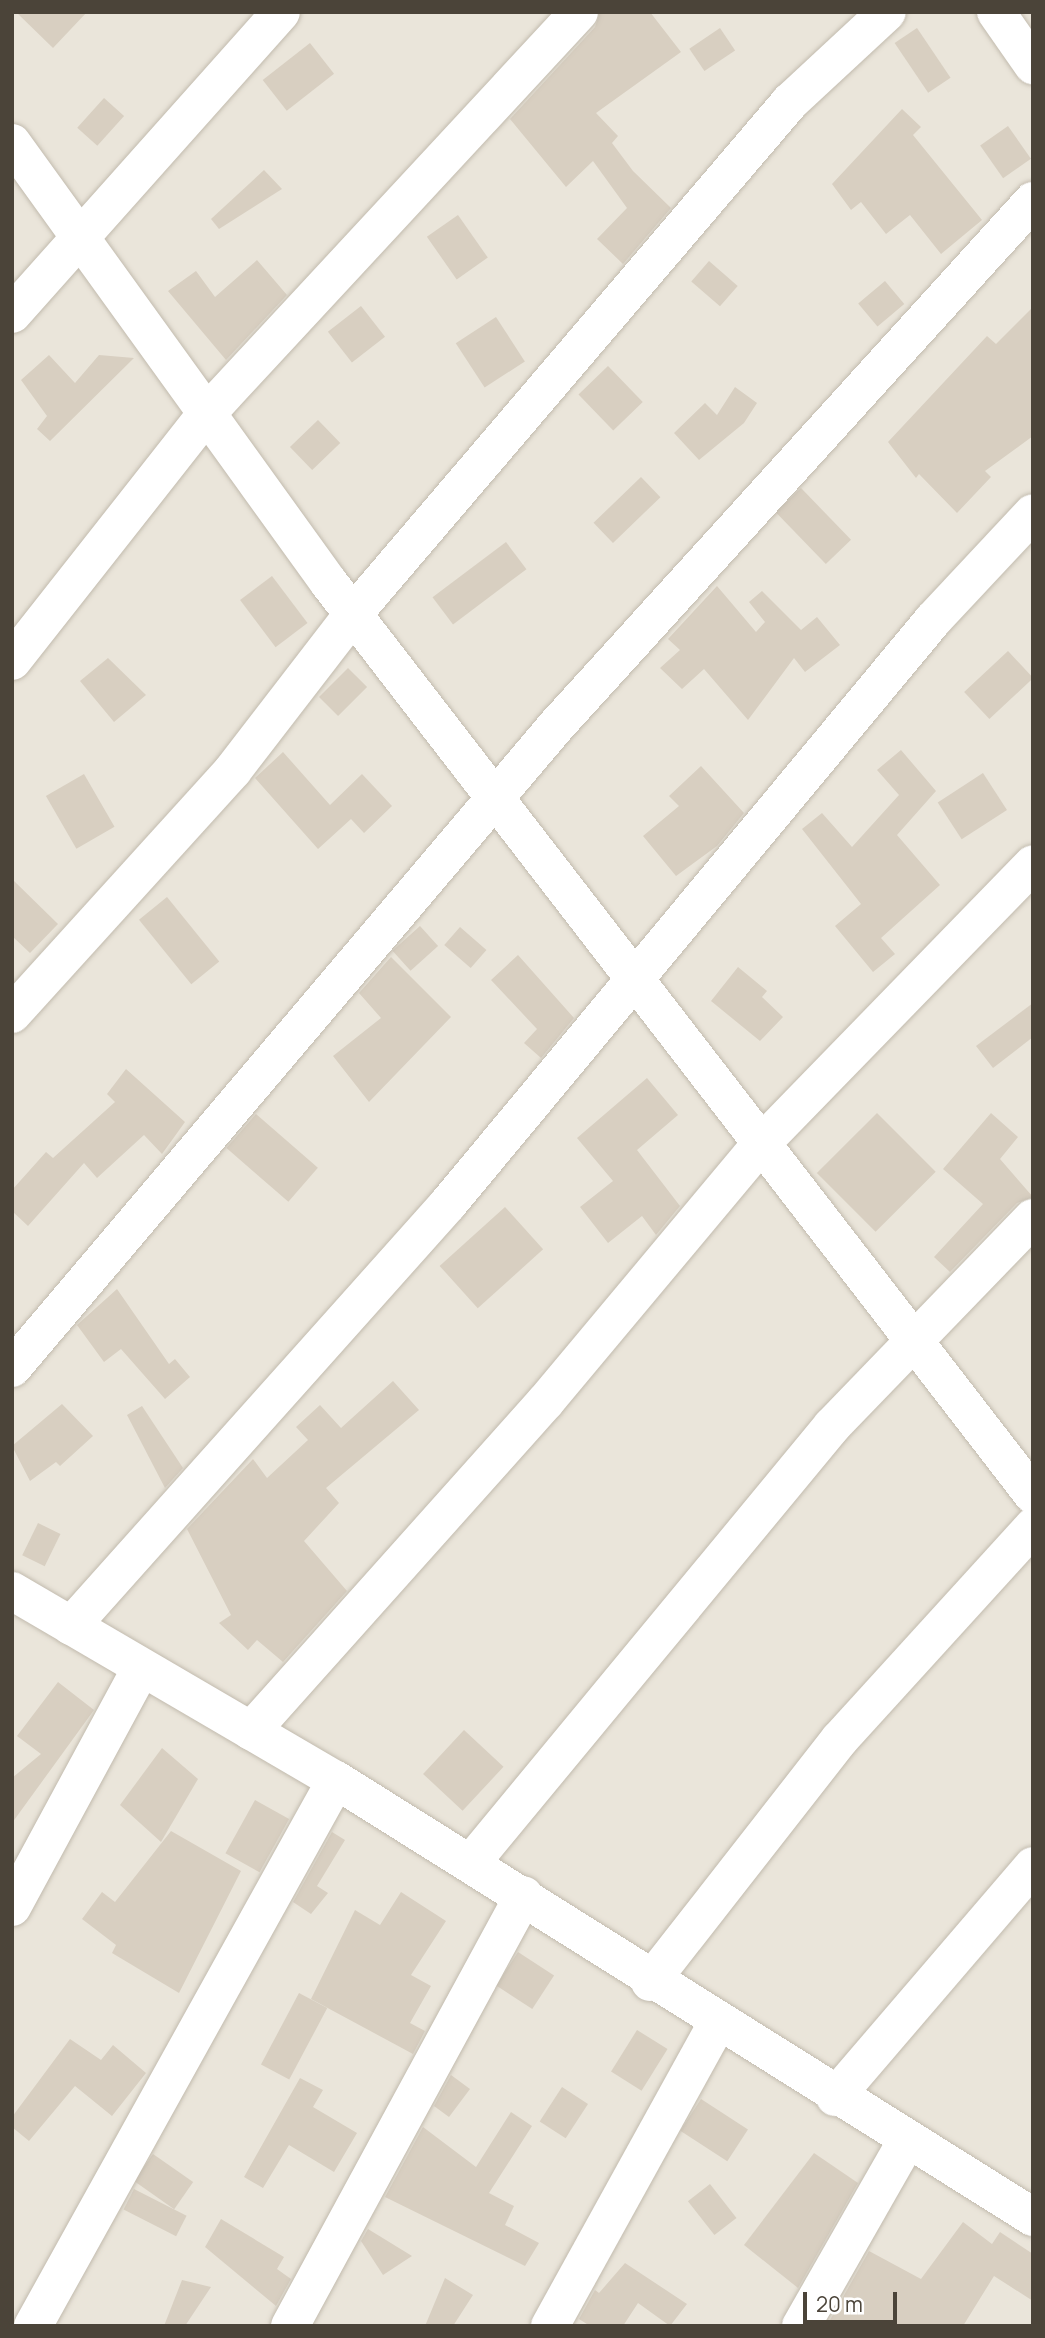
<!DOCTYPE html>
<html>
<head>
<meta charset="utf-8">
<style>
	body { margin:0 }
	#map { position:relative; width:1045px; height:2338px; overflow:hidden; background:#f6f3ec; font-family:Manrope,sans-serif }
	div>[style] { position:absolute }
	.residential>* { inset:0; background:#eae5da; transform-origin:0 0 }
	.building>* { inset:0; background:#d8cfc1; transform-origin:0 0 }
	.roads { filter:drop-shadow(0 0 2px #c2bbae) drop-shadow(0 0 2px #c2bbae) }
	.minor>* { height:38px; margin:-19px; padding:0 19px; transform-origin:19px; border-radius:19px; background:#fff }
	span { translate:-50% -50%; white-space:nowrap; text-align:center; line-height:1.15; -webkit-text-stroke:6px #fff; paint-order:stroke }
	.frame { position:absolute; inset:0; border:14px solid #4b4439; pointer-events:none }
	.scale { position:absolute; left:803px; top:2292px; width:94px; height:32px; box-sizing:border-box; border:4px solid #4b4439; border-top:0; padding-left:9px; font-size:21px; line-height:24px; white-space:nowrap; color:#4b4439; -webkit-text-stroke:5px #fff; paint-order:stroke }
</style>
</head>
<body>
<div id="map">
	<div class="residential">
		<div style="left:12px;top:12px;width:1021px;height:2314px"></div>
	</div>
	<div class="building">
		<div style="clip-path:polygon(16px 12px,87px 12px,53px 48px)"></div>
		<div style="clip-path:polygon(600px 12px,650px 12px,681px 52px,596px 113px,618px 136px,612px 143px,633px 171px,671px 208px,623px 264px,597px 239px,627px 208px,593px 161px,566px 187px,510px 119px,595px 27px)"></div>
		<div style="left:720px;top:28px;width:27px;height:37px;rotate:56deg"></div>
		<div style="left:917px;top:28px;width:60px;height:27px;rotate:56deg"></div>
		<div style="left:310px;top:43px;width:39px;height:60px;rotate:52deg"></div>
		<div style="left:104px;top:98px;width:27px;height:40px;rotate:42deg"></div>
		<div style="clip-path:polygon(902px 109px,921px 127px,913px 135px,982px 220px,941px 254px,910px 215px,886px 234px,861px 202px,851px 210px,832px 184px)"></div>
		<div style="left:1008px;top:126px;width:40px;height:34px;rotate:55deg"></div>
		<div style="clip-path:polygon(264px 170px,282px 189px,219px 229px,211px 219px)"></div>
		<div style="left:458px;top:215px;width:52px;height:38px;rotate:55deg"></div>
		<div style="clip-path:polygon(257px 260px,287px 295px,226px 360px,168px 291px,196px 271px,215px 297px)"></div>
		<div style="left:709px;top:261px;width:38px;height:27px;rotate:41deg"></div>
		<div style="left:885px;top:281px;width:30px;height:35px;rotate:50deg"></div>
		<div style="left:361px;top:306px;width:39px;height:42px;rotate:52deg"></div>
		<div style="clip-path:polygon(1033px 307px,1033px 436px,985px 471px,991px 477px,957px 513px,919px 474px,916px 478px,888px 442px,987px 336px,996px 344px)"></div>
		<div style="left:496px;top:317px;width:53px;height:48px;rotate:57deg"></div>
		<div style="clip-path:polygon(49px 355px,75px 383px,99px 355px,134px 358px,50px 441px,37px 429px,47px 416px,21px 380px)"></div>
		<div style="left:608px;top:366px;width:50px;height:41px;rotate:46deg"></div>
		<div style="clip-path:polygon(735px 387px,757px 403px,744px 423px,699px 460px,674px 433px,705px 403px,717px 415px)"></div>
		<div style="left:318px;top:420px;width:32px;height:39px;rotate:46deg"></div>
		<div style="left:641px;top:477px;width:28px;height:66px;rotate:46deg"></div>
		<div style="left:801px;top:488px;width:72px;height:35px;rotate:46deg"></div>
		<div style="left:506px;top:542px;width:34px;height:92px;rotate:53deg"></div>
		<div style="left:272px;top:576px;width:59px;height:40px;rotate:53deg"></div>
		<div style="clip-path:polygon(717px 586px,756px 632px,765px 622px,749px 602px,762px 591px,801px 630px,817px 617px,840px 645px,805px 672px,794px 658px,748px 720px,704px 669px,682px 689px,660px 668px,680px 650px,668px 639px)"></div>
		<div style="left:1008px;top:651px;width:37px;height:60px;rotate:47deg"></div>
		<div style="clip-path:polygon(108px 658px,146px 695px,114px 722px,80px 681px)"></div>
		<div style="left:348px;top:668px;width:27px;height:41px;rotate:45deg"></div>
		<div style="clip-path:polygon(901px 750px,936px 791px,897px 835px,940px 885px,881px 938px,895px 954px,873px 972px,835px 926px,861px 904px,802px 829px,822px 813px,852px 847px,899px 795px,877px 770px)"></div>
		<div style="clip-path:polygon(283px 752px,330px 805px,362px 774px,392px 806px,364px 833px,351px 819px,318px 849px,255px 778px)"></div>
		<div style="clip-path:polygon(701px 766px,744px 813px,717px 846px,676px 876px,643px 836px,679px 806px,669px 796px)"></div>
		<div style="left:983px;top:773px;width:44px;height:54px;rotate:57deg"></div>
		<div style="left:84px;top:774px;width:61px;height:44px;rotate:60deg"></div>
		<div style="clip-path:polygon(12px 879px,58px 924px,30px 953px,12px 936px)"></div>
		<div style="left:167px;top:897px;width:83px;height:36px;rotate:51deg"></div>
		<div style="left:420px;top:926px;width:27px;height:37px;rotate:48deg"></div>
		<div style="left:460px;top:927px;width:35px;height:24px;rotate:41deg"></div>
		<div style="clip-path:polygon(518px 955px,574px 1018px,541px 1058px,524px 1043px,537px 1029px,491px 980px)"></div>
		<div style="clip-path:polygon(391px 957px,451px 1017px,369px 1102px,333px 1056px,381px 1018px,359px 993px)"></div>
		<div style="clip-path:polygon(738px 967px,767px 991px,762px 997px,783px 1017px,760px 1041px,711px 1001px)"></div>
		<div style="clip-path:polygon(1033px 1003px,1033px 1037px,993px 1068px,976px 1046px)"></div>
		<div style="clip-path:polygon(126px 1069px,185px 1122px,162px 1154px,144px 1135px,97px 1178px,84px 1163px,28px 1226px,12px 1211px,12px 1190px,46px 1152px,53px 1158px,115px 1102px,107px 1094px)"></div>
		<div style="clip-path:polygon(647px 1078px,678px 1115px,637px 1150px,680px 1206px,656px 1235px,642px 1216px,608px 1243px,580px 1207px,613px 1181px,577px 1138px)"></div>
		<div style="left:877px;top:1113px;width:83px;height:85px;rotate:45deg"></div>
		<div style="clip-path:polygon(991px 1113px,1018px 1137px,1000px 1159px,1033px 1197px,1017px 1203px,950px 1272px,934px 1257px,983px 1204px,943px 1169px)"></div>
		<div style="left:256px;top:1114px;width:82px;height:45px;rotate:41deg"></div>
		<div style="left:505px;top:1207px;width:57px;height:88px;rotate:48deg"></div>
		<div style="clip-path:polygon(117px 1289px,169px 1364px,175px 1359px,190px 1377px,165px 1399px,121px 1349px,104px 1362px,77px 1325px)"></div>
		<div style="clip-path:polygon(393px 1381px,419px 1410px,326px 1488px,339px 1503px,304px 1541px,347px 1591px,283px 1662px,257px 1640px,248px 1650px,219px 1623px,231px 1615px,187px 1529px,253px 1459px,267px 1478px,308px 1440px,296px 1427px,320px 1405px,341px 1428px)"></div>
		<div style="clip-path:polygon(62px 1404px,93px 1436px,60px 1466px,56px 1462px,30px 1481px,12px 1446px)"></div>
		<div style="clip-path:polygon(142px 1406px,183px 1468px,165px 1488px,127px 1415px)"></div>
		<div style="left:38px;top:1523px;width:25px;height:36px;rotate:26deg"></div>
		<div style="clip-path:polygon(58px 1682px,94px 1710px,12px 1823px,12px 1778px,41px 1754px,17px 1736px)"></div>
		<div style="left:464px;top:1730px;width:54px;height:60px;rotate:43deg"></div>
		<div style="clip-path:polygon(162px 1748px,198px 1779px,161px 1842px,120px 1805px)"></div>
		<div style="left:255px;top:1800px;width:39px;height:61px;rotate:29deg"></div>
		<div style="clip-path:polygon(171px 1831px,241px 1871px,179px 1993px,112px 1953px,116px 1945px,82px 1919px,102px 1892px,115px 1902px)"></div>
		<div style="clip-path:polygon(332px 1832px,345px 1840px,317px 1886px,328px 1893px,311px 1914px,293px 1902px)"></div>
		<div style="clip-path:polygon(401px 1892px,446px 1921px,411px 1975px,431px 1986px,410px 2023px,425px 2031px,413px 2054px,311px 1999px,355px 1910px,380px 1925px)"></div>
		<div style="left:518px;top:1952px;width:43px;height:40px;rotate:33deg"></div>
		<div style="left:299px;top:1993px;width:32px;height:81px;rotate:28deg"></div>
		<div style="left:637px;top:2030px;width:36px;height:49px;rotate:32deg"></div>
		<div style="clip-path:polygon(70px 2039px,101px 2060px,113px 2045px,146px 2073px,112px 2116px,75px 2086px,29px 2141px,12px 2127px,12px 2117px)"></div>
		<div style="clip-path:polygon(451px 2075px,470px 2089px,449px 2117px,434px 2106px)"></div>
		<div style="clip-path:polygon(300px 2078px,323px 2090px,313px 2107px,357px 2133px,334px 2172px,289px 2145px,263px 2188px,244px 2177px)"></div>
		<div style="left:562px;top:2087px;width:31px;height:41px;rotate:33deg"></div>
		<div style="left:701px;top:2099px;width:56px;height:38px;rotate:33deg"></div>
		<div style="clip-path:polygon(511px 2112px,532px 2126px,489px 2193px,514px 2206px,505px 2225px,539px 2243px,525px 2266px,385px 2197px,423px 2127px,476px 2167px)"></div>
		<div style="clip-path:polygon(814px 2153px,858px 2183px,798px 2288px,744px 2245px)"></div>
		<div style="left:153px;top:2154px;width:49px;height:33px;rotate:35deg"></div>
		<div style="left:710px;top:2184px;width:43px;height:28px;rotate:52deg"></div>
		<div style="left:134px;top:2189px;width:59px;height:23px;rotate:27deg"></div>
		<div style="clip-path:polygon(221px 2219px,284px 2257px,277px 2269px,291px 2279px,276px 2306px,205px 2247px)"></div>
		<div style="clip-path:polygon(963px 2222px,992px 2244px,1000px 2232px,1033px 2254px,1033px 2301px,994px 2276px,963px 2326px,840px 2326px,830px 2320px,869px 2251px,921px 2279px)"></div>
		<div style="clip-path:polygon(368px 2229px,412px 2256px,383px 2275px,361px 2241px)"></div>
		<div style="clip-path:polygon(625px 2263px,687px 2304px,670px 2326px,638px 2303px,623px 2326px,590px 2326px,579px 2319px,595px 2290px,599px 2293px)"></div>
		<div style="clip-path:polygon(445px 2278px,473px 2295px,453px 2326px,425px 2326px)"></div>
		<div style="clip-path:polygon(182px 2280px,211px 2287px,185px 2326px,164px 2326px)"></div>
	</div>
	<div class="roads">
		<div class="minor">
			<div style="left:996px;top:12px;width:65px;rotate:55.1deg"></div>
			<div style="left:12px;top:143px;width:542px;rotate:54.23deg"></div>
			<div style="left:329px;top:583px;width:1152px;rotate:52.33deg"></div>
			<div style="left:12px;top:314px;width:404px;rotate:-48.3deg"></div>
			<div style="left:12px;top:661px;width:318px;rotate:-51.8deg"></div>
			<div style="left:209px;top:411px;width:544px;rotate:-47.16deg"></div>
			<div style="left:12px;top:1014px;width:329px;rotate:-47.8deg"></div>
			<div style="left:233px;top:770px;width:198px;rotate:-52.4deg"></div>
			<div style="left:354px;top:613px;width:672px;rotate:-49.53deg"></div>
			<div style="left:790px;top:102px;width:132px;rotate:-42.9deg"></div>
			<div style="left:12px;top:1368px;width:843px;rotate:-49.72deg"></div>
			<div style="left:557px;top:725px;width:708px;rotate:-47.75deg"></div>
			<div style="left:12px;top:1591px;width:375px;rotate:30.3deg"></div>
			<div style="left:336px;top:1780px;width:823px;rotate:32.09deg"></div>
			<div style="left:71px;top:1626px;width:566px;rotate:-48.22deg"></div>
			<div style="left:448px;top:1204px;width:759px;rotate:-50.29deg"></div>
			<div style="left:933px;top:620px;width:146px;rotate:-46.9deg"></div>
			<div style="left:251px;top:1731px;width:443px;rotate:-48.2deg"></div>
			<div style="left:546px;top:1401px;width:335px;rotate:-50.1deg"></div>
			<div style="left:761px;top:1144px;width:390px;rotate:-45.8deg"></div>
			<div style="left:471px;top:1863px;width:567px;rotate:-50.44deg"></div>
			<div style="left:832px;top:1426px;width:289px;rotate:-46deg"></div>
			<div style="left:12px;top:1907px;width:272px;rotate:-61.6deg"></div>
			<div style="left:650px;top:1982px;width:308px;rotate:-52deg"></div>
			<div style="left:840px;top:1739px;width:287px;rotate:-47.7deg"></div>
			<div style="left:835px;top:2097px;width:304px;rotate:-49.4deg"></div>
			<div style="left:33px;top:2326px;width:624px;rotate:-60.97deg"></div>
			<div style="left:290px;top:2326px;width:490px;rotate:-61.5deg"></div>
			<div style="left:550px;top:2326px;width:345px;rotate:-61.1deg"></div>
			<div style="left:801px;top:2326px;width:212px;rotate:-60.3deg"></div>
		</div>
	</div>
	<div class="frame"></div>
	<div class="scale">20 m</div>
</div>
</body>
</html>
